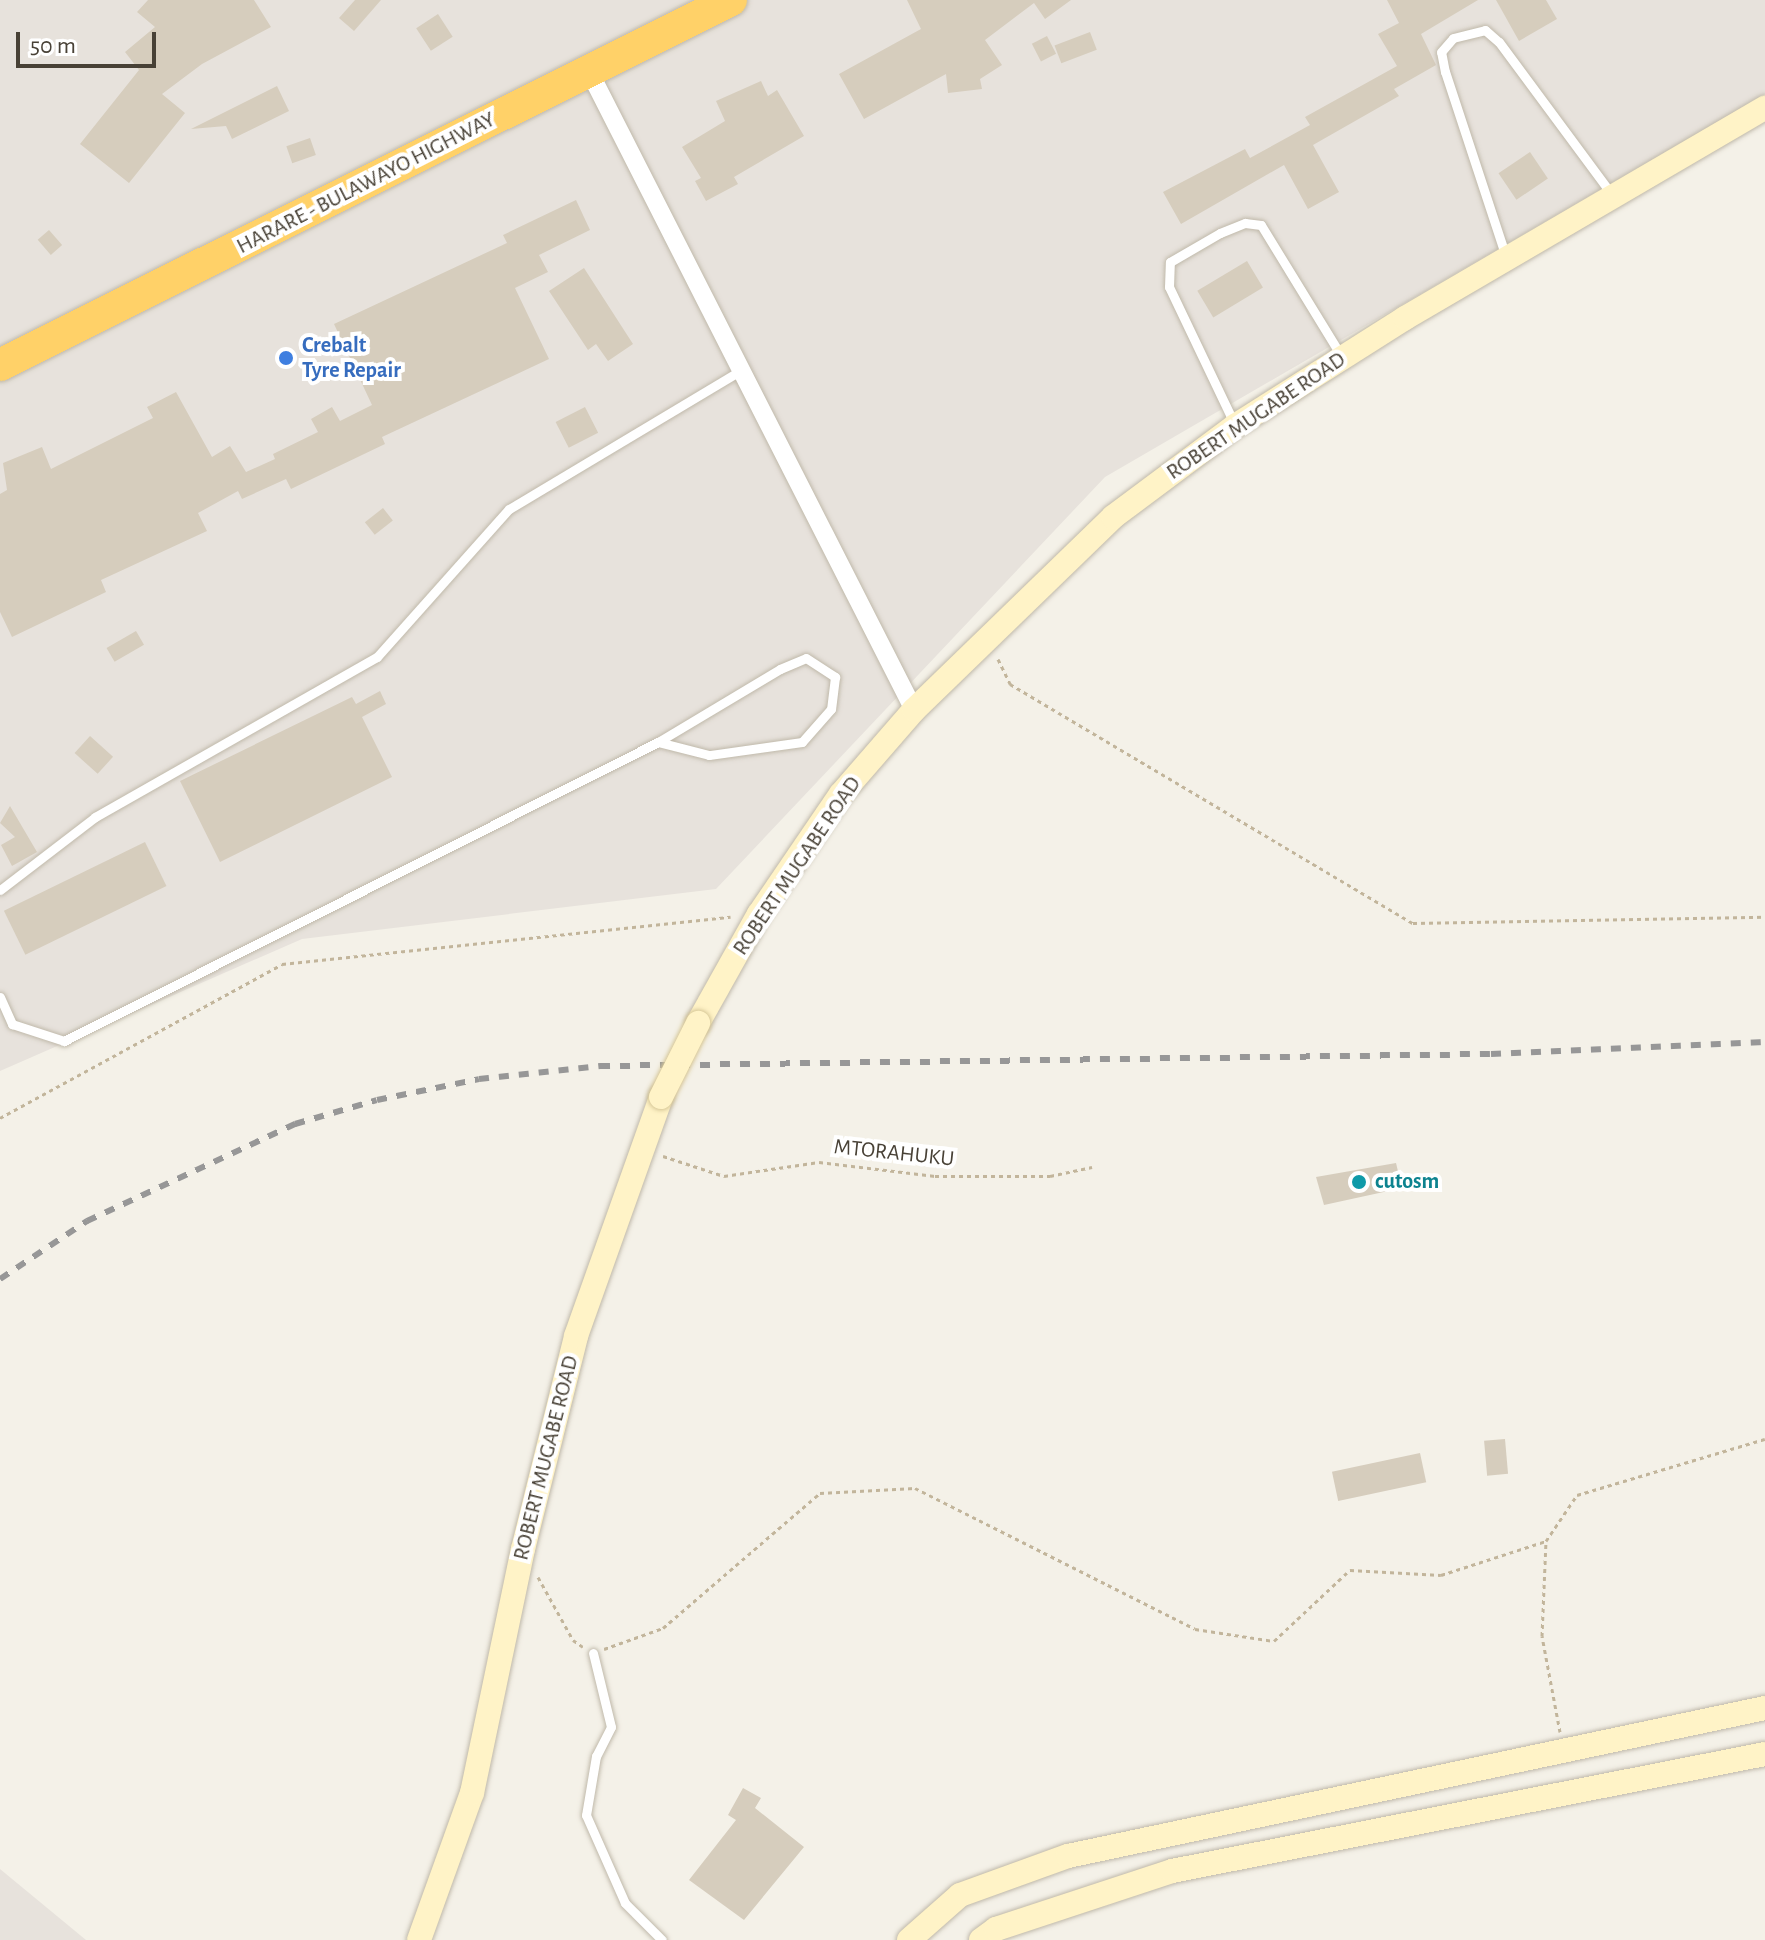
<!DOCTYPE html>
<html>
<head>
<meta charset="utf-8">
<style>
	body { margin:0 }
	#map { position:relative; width:1765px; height:1940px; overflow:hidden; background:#f4f1e8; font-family:"Alegreya Sans",sans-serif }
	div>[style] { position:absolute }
	.industrial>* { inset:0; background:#e7e2dc }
	.building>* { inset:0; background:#d6cdbd; transform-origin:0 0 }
	.path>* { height:3px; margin-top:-1.5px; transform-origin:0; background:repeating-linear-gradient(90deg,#c2b59b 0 4px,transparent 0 8px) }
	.roads { filter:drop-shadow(0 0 2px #c0b9aa) drop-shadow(0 0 2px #c0b9aa) }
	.lane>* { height:9px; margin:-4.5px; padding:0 4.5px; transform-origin:4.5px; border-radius:4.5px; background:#fff }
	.street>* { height:18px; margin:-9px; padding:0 9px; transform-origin:9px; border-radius:9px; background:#fff }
	.secondary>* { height:24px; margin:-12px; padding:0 12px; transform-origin:12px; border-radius:12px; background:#fff3c7 }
	.highway>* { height:32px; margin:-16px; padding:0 16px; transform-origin:16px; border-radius:16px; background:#ffd168 }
	.rail>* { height:6px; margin-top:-3px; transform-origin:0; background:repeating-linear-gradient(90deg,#979797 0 10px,transparent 0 20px) }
	.bridges { filter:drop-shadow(0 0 2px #d6c696) drop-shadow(0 0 2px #d6c696) }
	.secondary-bridge>* { height:24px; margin:-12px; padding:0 12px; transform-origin:12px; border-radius:12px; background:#fff3c7 }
	.dots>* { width:22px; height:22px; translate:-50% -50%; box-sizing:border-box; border:4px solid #fff; border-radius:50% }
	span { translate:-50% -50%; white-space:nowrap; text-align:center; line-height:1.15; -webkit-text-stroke:8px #fff; paint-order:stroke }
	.street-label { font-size:22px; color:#484136 }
	.shop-label { font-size:22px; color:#366cbe; font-weight:700 }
	.left { translate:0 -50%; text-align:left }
	.culture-label { font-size:22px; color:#0d838f; font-weight:700 }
	.scale { position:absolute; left:16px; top:32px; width:140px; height:36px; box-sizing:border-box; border:4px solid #484136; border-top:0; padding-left:10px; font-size:24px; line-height:28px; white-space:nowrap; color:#484136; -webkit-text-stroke:6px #fff; paint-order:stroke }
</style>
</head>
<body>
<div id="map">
	<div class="industrial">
		<div style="clip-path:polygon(0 0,1765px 0,1765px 94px,1105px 477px,716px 889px,302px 939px,0 1071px)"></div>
		<div style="clip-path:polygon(0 1869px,86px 1940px,0 1940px)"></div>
	</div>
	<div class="building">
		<div style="clip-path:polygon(148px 0,254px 0,271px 27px,202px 64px,162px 94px,185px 113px,129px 183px,80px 144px,139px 70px,125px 52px,155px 27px,137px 12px)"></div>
		<div style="clip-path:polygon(355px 0,381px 0,354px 31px,339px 18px)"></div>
		<div style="clip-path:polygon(907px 0,1071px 0,1045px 19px,1034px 3px,985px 40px,1002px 65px,980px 79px,982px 89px,948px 93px,946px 74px,864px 119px,839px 74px,921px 29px)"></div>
		<div style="clip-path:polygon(1387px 0,1478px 0,1421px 34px,1436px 65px,1394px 89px,1399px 96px,1313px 145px,1339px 192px,1308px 209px,1284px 165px,1181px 224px,1163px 192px,1245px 149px,1250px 158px,1310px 125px,1305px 117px,1397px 66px,1378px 34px,1399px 23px)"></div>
		<div style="clip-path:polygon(1496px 0,1546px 0,1557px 19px,1519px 41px)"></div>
		<div style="left:438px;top:14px;width:27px;height:26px;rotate:57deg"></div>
		<div style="left:1090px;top:32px;width:19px;height:38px;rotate:69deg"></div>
		<div style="left:1047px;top:36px;width:20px;height:17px;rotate:63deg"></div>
		<div style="clip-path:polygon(761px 81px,768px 96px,777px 90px,804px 136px,734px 177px,738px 184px,706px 201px,695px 181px,701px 178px,682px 147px,725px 121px,716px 101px)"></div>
		<div style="clip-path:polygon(277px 86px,289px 111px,232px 139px,226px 126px,191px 129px)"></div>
		<div style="left:310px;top:138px;width:18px;height:25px;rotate:71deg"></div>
		<div style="left:1530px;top:152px;width:32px;height:38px;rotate:56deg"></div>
		<div style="clip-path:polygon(576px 200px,590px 230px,539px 255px,548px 272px,515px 288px,549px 359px,382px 437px,385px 444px,291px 489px,286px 479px,242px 499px,238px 491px,198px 513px,207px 531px,101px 580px,106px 592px,12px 637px,0 612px,0 494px,7px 490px,3px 463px,42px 447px,51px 469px,153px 418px,147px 407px,176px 392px,212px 457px,230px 446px,246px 472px,275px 459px,273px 454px,318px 432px,311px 419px,332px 407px,340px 421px,372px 405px,334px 324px,507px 243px,503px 235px)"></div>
		<div style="left:49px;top:230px;width:20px;height:15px;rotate:49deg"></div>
		<div style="left:1247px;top:261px;width:31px;height:58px;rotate:59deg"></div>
		<div style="clip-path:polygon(584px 268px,633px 344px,608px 361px,596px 344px,588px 350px,549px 291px)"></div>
		<div style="left:585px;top:407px;width:29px;height:33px;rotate:63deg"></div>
		<div style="left:383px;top:508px;width:16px;height:23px;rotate:52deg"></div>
		<div style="left:136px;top:631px;width:16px;height:34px;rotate:60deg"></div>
		<div style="clip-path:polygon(380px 691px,386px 704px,362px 717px,392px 777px,220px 862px,180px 781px,352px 697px,356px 704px)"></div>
		<div style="left:90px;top:736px;width:31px;height:23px;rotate:42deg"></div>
		<div style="clip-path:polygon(10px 806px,37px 852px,12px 866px,1px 845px,15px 837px,0 823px)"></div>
		<div style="left:145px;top:842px;width:49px;height:157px;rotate:64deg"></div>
		<div style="clip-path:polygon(1396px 1163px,1402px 1188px,1324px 1205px,1316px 1177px)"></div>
		<div style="left:1505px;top:1439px;width:35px;height:21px;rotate:85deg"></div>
		<div style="left:1420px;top:1453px;width:30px;height:90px;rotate:78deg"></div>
		<div style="clip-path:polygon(743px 1788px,761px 1798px,755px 1808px,804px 1847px,744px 1920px,689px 1880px,736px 1820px,728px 1815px)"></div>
	</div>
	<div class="path">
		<div style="left:998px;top:659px;width:28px;rotate:64deg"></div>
		<div style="left:1010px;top:684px;width:469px;rotate:30.7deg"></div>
		<div style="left:1413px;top:923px;width:352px;rotate:-1deg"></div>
		<div style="left:0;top:1118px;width:321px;rotate:-28.6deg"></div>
		<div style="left:282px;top:964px;width:451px;rotate:-6deg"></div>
		<div style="left:663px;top:1156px;width:64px;rotate:18.2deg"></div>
		<div style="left:724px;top:1176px;width:96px;rotate:-8.4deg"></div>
		<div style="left:819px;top:1162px;width:117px;rotate:6.9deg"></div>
		<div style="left:935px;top:1176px;width:115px"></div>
		<div style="left:1050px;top:1176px;width:43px;rotate:-12.1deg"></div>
		<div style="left:538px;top:1577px;width:72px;rotate:60.9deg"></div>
		<div style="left:573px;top:1640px;width:12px;rotate:35deg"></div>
		<div style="left:604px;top:1649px;width:63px;rotate:-19.6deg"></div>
		<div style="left:663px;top:1628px;width:207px;rotate:-40.7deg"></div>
		<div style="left:820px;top:1493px;width:95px;rotate:-3deg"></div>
		<div style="left:915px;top:1488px;width:313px;rotate:26.7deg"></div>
		<div style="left:1195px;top:1629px;width:80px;rotate:8.6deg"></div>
		<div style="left:1274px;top:1641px;width:104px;rotate:-43.1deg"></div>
		<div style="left:1350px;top:1570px;width:91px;rotate:3.1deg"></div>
		<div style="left:1441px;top:1575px;width:110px;rotate:-17.9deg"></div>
		<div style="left:1560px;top:1732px;width:98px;rotate:-100.6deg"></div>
		<div style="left:1542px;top:1636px;width:95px;rotate:-87.6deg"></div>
		<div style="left:1546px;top:1541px;width:55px;rotate:-56deg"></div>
		<div style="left:1577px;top:1495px;width:196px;rotate:-16.6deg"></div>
	</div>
	<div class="roads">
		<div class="lane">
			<div style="left:1506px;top:257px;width:195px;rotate:-108.2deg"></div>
			<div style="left:1445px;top:72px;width:20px;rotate:-101deg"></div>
			<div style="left:1441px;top:52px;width:18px;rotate:-49deg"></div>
			<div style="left:1453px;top:38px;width:33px;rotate:-14deg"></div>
			<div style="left:1485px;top:30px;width:18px;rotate:41deg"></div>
			<div style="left:1499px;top:42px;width:192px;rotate:53.5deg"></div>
			<div style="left:1234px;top:423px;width:151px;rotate:-115.5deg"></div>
			<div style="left:1169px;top:287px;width:25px;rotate:-88deg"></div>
			<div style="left:1170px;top:262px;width:58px;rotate:-30.1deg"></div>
			<div style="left:1220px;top:233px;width:27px;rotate:-22deg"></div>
			<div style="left:1245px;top:223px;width:16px;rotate:7deg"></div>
			<div style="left:1261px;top:225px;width:155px;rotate:58.5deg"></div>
			<div style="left:0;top:890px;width:120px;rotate:-37.5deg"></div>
			<div style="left:95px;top:817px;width:324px;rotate:-29.6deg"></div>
			<div style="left:377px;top:657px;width:198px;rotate:-48.3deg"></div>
			<div style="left:509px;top:509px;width:270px;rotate:-30.9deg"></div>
			<div style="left:0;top:997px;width:30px;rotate:66deg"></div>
			<div style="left:12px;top:1024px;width:55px;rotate:18.1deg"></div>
			<div style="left:64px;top:1041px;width:665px;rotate:-26.72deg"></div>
			<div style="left:658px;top:742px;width:142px;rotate:-30.9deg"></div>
			<div style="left:780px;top:669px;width:28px;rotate:-23deg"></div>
			<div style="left:806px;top:658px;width:35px;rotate:33deg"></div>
			<div style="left:835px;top:677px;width:32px;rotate:97deg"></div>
			<div style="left:831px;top:709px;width:44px;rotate:131.3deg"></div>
			<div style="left:802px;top:742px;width:94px;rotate:172deg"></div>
			<div style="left:709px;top:755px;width:53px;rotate:-165.7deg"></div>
			<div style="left:593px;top:1653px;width:76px;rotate:76.3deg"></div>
			<div style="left:611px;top:1727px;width:33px;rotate:117deg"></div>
			<div style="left:596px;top:1756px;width:60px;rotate:99.6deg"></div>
			<div style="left:586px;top:1815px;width:96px;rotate:66.1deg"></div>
			<div style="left:625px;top:1903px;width:52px;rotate:45deg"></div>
		</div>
		<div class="street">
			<div style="left:589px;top:71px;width:717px;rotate:63.04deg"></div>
		</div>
		<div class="secondary">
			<div style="left:698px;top:1023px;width:125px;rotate:-60.8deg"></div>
			<div style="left:759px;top:914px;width:145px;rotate:-55.7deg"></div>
			<div style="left:841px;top:794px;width:111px;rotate:-49deg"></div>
			<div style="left:914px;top:710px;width:277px;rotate:-44.1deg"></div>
			<div style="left:1113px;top:517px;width:152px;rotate:-36.7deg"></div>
			<div style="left:1235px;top:426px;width:201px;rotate:-32.4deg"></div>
			<div style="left:1405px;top:318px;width:417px;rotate:-30.3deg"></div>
			<div style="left:419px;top:1940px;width:156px;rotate:-70.2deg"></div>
			<div style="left:472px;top:1793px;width:249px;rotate:-78.2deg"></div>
			<div style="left:523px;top:1549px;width:219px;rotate:-76deg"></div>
			<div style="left:576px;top:1336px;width:254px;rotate:-70.4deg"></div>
			<div style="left:909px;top:1940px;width:68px;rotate:-41.4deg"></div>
			<div style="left:960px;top:1895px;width:115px;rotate:-19.9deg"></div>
			<div style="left:1068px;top:1856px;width:713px;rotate:-11.99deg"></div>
			<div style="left:981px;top:1940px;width:19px;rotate:-36deg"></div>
			<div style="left:996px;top:1929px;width:185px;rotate:-18.2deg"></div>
			<div style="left:1172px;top:1871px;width:604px;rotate:-11.16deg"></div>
		</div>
		<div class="highway">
			<div style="left:0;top:365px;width:817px;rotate:-26.53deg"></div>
		</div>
	</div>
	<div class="rail">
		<div style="left:0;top:1279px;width:105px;rotate:-33.7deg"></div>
		<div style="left:87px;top:1221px;width:230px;rotate:-25deg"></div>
		<div style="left:295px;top:1124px;width:85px;rotate:-16.3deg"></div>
		<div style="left:377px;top:1100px;width:104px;rotate:-11.6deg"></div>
		<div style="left:479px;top:1079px;width:122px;rotate:-6.1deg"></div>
		<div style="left:600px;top:1066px;width:891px;rotate:-0.77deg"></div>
		<div style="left:1491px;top:1054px;width:274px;rotate:-2.5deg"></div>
	</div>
	<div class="bridges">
		<div class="secondary-bridge">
			<div style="left:661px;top:1097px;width:83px;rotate:-63.4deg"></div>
		</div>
	</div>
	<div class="dots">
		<div style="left:286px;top:358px;background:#3f7fe0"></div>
		<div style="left:1359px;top:1182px;background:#0f9aa8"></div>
	</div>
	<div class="street-label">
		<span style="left:366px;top:183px;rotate:-27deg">HARARE - BULAWAYO HIGHWAY</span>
		<span style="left:1256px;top:416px;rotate:-34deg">ROBERT MUGABE ROAD</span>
		<span style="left:797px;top:866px;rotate:-56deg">ROBERT MUGABE ROAD</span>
		<span style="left:894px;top:1153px;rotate:6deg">MTORAHUKU</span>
		<span style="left:546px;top:1458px;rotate:-76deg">ROBERT MUGABE ROAD</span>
	</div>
	<div class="shop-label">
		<span class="left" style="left:302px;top:358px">Crebalt<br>Tyre Repair</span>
	</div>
	<div class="culture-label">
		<span class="left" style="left:1375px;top:1182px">cutosm</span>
	</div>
	<div class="scale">50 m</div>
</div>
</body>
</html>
